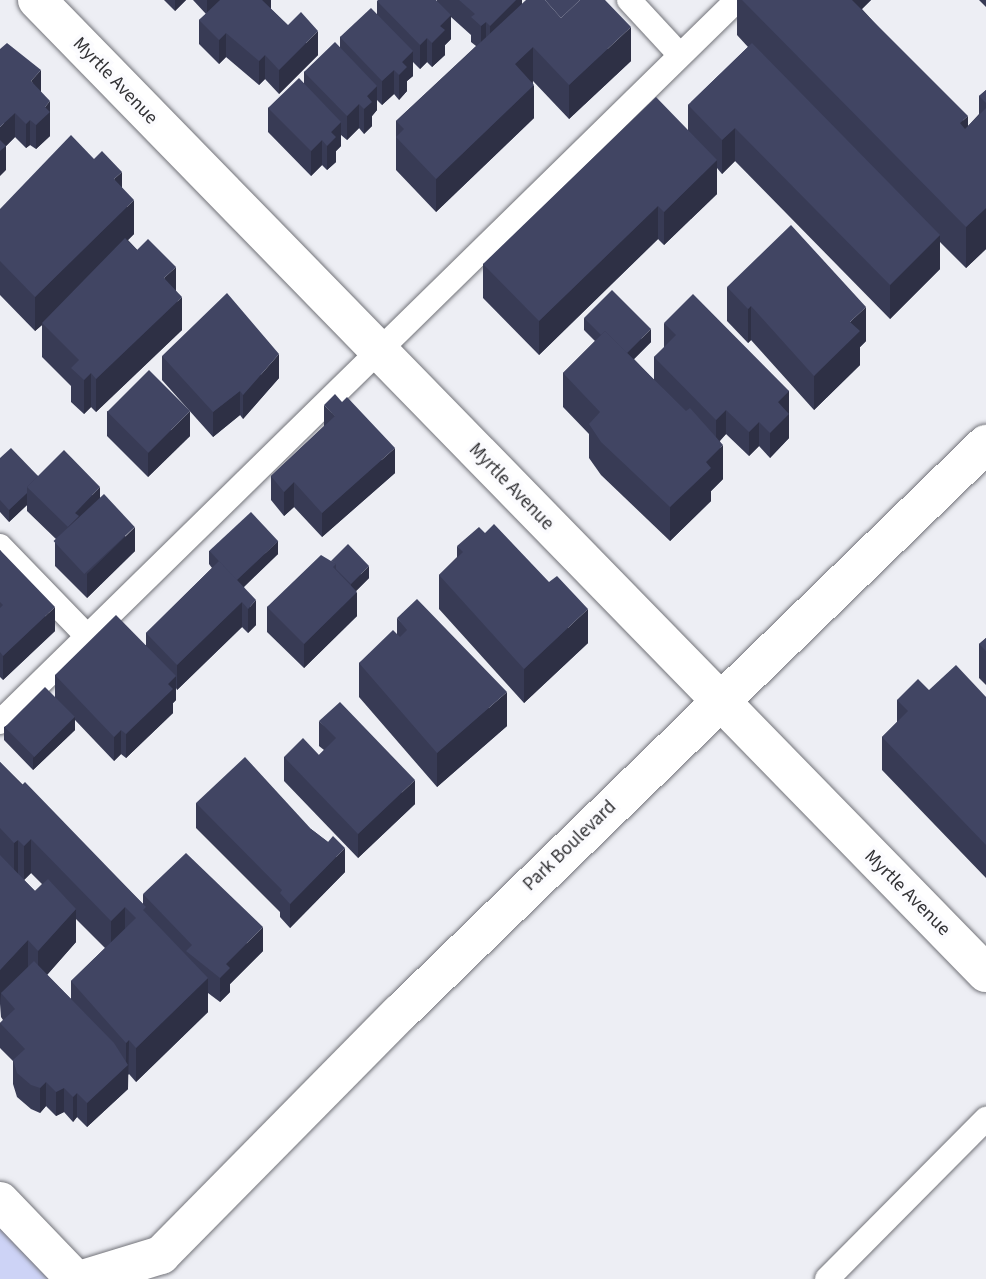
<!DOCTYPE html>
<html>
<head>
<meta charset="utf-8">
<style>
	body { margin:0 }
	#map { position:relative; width:986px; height:1279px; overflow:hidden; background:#edeef4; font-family:"Source Sans 3",sans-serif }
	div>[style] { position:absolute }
	.green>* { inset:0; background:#cdd3f6 }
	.roads { filter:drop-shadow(0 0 2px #727379) drop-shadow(0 0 2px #727379) }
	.service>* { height:24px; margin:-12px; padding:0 12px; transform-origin:12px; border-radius:12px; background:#fff }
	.minor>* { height:38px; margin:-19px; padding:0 19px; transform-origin:19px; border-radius:19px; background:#fff }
	.tertiary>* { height:38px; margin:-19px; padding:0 19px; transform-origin:19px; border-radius:19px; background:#fff }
	.primary>* { height:38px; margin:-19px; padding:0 19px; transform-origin:19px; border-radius:19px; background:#fff }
	.wall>* { inset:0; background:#383b55 }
	.shaded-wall>* { inset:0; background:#2e3045 }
	.building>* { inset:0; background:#414563; transform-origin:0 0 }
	span { translate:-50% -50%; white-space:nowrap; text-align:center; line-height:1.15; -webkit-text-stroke:7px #fbfbfe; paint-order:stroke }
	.street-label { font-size:19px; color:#313134 }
</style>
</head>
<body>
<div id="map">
	<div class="green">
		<div style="clip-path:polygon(0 1213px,65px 1279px,0 1279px)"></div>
	</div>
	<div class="roads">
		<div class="service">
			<div style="left:629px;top:0;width:75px;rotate:47.2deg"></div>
			<div style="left:0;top:546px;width:125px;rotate:46deg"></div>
			<div style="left:0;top:722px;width:1032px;rotate:-44.41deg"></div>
			<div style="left:827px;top:1279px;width:226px;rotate:-45.2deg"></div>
		</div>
		<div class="minor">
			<div style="left:37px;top:0;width:1359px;rotate:45.72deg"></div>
		</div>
		<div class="tertiary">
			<div style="left:0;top:1201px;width:108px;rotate:46.1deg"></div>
		</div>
		<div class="primary">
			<div style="left:83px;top:1279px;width:82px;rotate:-17.1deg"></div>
			<div style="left:161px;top:1255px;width:340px;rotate:-45.4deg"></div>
			<div style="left:400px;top:1013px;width:817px;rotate:-44.16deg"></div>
		</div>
	</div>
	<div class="wall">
		<div style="clip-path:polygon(164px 0,186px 0,175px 11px)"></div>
		<div style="clip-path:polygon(193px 0,271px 0,271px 9px,318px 55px,279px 94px,265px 79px,259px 85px,226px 57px,219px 64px,199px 44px,199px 20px,206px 14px)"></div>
		<div style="clip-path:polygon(437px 0,522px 0,522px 4px,631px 61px,569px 119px,533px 81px,534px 118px,436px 212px,396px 170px,396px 121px,476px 46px,471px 42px,471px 35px,451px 17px,451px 39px,445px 45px,445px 55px,432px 67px,427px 62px,420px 69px,413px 62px,413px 76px,407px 81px,407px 91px,399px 100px,394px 94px,382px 105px,377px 100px,377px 110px,372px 116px,372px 126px,364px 134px,359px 128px,347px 140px,341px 135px,341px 146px,336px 151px,336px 162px,327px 170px,322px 165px,311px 176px,268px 132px,268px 108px,304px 83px,304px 72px,340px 48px,340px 37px,377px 14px,377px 1px,437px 1px)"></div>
		<div style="clip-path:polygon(737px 0,871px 0,862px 9px,968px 126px,979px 114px,979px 96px,986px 90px,986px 249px,966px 268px,940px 242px,940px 269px,890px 319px,735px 161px,722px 174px,717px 168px,717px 194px,664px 245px,658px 239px,539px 355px,483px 298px,483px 264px,688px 131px,688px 105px,748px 47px,737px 35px)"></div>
		<div style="clip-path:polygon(979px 0,986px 0,986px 7px)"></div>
		<div style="clip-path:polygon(0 49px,41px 92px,50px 125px,50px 136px,36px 149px,30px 145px,26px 148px,15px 137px,6px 146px,6px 170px)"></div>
		<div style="clip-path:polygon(122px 188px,134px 234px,128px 240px,176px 291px,182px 330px,96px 412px,91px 407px,84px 414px,71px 402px,71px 386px,42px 357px,42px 325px,35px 331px,0 295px,0 209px)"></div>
		<div style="clip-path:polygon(727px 287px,866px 341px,860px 347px,860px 365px,814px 410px,751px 340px,748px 343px,727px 321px)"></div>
		<div style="clip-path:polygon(584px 318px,651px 342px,634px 359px,654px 380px,654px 357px,664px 348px,664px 323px,789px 391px,789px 438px,770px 458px,759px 446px,749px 456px,726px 434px,720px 441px,723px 479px,711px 491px,711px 501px,670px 541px,601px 475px,589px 458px,589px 434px,563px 407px,563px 373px,595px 341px,584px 330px)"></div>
		<div style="clip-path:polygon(162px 356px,279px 378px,243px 419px,240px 415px,213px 437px,162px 380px)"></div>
		<div style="clip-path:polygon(324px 405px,395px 473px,322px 537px,294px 507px,284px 516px,271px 500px,271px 476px,324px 426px)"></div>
		<div style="clip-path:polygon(107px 411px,190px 436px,148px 477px,107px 436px)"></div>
		<div style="clip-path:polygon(0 458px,38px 476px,100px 498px,135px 551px,87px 598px,55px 566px,55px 542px,57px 540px,27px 511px,27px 505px,9px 522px,0 512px)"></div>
		<div style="clip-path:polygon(457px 546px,588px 643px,524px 703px,439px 609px,439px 575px,457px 557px)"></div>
		<div style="clip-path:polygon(0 550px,55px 631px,3px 680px,0 677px)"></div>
		<div style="clip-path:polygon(209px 551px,278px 554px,244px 587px,256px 625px,248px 633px,242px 627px,177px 690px,176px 688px,176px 700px,173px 703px,173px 713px,126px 758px,121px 754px,114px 761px,75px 720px,75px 730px,33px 770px,4px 740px,4px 727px,55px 698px,55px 675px,146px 645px,146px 633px,212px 568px,209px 564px)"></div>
		<div style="clip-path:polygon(331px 561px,369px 578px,356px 591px,357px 616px,304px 668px,267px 632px,267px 607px)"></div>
		<div style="clip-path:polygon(397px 618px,507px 726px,437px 787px,359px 697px,359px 663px,397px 634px)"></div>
		<div style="clip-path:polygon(986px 638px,986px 685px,979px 678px,979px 644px)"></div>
		<div style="clip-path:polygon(929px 690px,986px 697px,986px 878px,882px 770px,882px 737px,897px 722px,897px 700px)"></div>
		<div style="clip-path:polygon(319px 721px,415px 804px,358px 858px,284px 781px,284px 757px,319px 755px,324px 750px,319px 746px)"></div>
		<div style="clip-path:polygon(evenodd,0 762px,143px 904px,143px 894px,263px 951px,230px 984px,230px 992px,220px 1002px,208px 993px,208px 1012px,136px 1082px,129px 1074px,128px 1075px,128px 1089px,87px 1127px,77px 1117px,73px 1122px,64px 1112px,56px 1116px,46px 1106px,40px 1113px,31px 1109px,17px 1097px,13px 1084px,13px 1061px,0 1048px,0 1023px,3px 1020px,1px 1017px,0 1004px,0 762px,31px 873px,42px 884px,35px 891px,24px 880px,31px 873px,0 762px,76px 919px,105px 948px,71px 981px,71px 999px,47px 975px,76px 942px,76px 919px)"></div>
		<div style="clip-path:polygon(196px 803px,311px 829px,328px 842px,345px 872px,290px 928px,280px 917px,280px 912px,196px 828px)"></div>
	</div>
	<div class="shaded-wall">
		<div style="clip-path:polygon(175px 0,186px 0,175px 11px)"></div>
		<div style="clip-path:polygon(207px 0,221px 0,207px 14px)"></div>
		<div style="clip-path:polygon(262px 0,271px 0,271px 14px)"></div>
		<div style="clip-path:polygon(516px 0,522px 0,522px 18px,490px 50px,490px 26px)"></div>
		<div style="clip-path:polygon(841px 0,871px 0,841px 29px)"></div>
		<div style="clip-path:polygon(451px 15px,451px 39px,445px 45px,445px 55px,432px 67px,432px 43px,440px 26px)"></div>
		<div style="clip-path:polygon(486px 22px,486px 46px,481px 51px,481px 26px)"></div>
		<div style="clip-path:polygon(631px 27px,631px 61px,569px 119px,569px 85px)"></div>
		<div style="clip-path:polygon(318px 31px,318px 55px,279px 94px,279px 70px)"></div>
		<div style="clip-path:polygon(226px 33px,226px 57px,219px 64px,219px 40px)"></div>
		<div style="clip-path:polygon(427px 38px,427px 62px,420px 69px,420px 45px)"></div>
		<div style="clip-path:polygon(533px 47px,533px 81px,515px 98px,515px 64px)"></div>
		<div style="clip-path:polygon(413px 51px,413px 76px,407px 81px,407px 91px,399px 100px,399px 75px,402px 62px)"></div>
		<div style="clip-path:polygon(265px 55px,265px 79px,259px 85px,259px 61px)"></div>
		<div style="clip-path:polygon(41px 70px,41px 95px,31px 81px)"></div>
		<div style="clip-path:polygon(394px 70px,394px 94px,382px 105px,382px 81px)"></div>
		<div style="clip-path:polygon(534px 85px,534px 118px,436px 212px,436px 179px)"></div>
		<div style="clip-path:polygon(377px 86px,377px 110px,372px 116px,372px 126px,364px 134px,364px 109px,367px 96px)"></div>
		<div style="clip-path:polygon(50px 101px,50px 136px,36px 149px,36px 125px,45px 107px)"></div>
		<div style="clip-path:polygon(359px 104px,359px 128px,347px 140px,347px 116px)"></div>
		<div style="clip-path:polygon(15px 113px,15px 137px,6px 146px,6px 170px,0 176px,0 127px)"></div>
		<div style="clip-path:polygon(968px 116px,968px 156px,960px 123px)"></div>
		<div style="clip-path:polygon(30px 120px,30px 145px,26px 148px,26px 124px)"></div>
		<div style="clip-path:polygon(341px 122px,341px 146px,336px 151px,336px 162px,327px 170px,327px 146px,331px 132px)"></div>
		<div style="clip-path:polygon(735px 128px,735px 161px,722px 174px,722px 140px)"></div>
		<div style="clip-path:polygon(322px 140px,322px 165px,311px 176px,311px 151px)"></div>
		<div style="clip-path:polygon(717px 160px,717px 194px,664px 245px,664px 212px)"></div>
		<div style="clip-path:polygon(122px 172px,122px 206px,114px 179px)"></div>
		<div style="clip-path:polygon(134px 200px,134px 234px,43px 324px,42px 323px,42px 325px,35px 331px,35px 297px)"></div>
		<div style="clip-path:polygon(658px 206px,658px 239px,539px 355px,539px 321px)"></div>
		<div style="clip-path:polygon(986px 208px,986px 249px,966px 268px,966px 227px)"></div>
		<div style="clip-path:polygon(940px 235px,940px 269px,890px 319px,890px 285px)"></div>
		<div style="clip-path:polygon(176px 267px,176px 301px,164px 278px)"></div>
		<div style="clip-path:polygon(182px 297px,182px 330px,96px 412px,96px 379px)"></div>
		<div style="clip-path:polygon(751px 306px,751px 340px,748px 343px,748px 309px)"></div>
		<div style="clip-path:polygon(866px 307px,866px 341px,860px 347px,860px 365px,814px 410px,814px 376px,850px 322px)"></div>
		<div style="clip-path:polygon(651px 329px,651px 342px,623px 370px,623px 357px)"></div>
		<div style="clip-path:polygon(279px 354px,279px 378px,243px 419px,243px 395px)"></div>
		<div style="clip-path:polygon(91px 373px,91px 407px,84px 414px,84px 380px)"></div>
		<div style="clip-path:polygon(240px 391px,240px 415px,213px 437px,213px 412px)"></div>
		<div style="clip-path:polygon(789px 391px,789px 438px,770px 458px,770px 433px,778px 402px)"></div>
		<div style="clip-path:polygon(726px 410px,726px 434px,716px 444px,716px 420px)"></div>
		<div style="clip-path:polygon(190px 411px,190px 436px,148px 477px,148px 453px)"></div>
		<div style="clip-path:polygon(759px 422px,759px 446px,749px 456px,749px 432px)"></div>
		<div style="clip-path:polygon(723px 445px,723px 479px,711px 491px,711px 501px,670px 541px,670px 507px,706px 462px)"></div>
		<div style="clip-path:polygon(395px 448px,395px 473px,322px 537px,322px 513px)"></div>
		<div style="clip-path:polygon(294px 482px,294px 507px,284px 516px,284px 492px)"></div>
		<div style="clip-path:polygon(100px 487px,100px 512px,68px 551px,68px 527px,75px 513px)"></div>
		<div style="clip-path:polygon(27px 493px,27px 505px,9px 522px,9px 510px)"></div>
		<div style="clip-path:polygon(135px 527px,135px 551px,87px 598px,87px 574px)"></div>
		<div style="clip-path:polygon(278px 541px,278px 554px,236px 594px,236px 581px)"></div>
		<div style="clip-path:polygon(369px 566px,369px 578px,351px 596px,351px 584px)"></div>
		<div style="clip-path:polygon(357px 592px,357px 616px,304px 668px,304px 644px)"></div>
		<div style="clip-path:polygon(256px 600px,256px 625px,248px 633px,248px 609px)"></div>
		<div style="clip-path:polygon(242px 602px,242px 627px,177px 690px,177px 665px)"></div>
		<div style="clip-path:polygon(55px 607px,55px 631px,3px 680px,3px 656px)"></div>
		<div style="clip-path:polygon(588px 609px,588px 643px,524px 703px,524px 669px)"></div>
		<div style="clip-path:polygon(176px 676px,176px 700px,173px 703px,173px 713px,126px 758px,126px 734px,168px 684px)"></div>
		<div style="clip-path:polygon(507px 692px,507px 726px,437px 787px,437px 753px)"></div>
		<div style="clip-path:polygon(75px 717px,75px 730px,33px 770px,33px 758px)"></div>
		<div style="clip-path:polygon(121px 730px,121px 754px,114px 761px,114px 737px)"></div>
		<div style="clip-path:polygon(415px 780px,415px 804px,358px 858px,358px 834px)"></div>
		<div style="clip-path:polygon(31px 839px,31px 873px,24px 880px,24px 846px)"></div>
		<div style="clip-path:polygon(18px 840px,18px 874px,14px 877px,14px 843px)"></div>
		<div style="clip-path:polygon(345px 848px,345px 872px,290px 928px,290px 904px)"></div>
		<div style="clip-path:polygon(125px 907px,125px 941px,111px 954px,111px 921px)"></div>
		<div style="clip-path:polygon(76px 909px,76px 942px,38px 985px,38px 951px)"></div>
		<div style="clip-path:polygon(263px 927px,263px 951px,230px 984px,230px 992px,220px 1002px,220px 978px,226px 964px)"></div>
		<div style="clip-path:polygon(28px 940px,28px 974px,1px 993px,0 1004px,0 970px)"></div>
		<div style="clip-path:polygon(208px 978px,208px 1012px,136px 1082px,136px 1048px)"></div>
		<div style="clip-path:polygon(129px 1040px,128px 1089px,87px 1127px,87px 1103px,126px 1066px,126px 1043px)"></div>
		<div style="clip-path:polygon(46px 1082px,46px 1106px,40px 1113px,40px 1088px)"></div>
		<div style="clip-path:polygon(64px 1088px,64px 1112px,56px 1116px,56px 1092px)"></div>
		<div style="clip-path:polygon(77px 1093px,77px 1117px,73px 1122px,73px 1097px)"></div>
	</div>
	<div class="building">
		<div style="clip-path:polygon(220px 0,262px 0,288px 25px,301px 12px,318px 31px,279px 70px,265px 55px,259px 61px,226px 33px,219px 40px,199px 20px)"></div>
		<div style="clip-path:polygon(378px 0,436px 0,451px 15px,440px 26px,445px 30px,432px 43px,427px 38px,420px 45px,377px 1px)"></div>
		<div style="clip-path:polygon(459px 0,516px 0,490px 26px,486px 22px,481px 26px,471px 17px,475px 14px)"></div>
		<div style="clip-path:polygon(526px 0,545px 0,561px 18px,580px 0,605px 0,631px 27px,569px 85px,533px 47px,515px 64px,534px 85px,436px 179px,396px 137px,404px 129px,396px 121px)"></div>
		<div style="clip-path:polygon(545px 0,580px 0,561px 18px)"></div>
		<div style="clip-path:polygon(742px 0,852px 0,968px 116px,960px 123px,965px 129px,986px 108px,986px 208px,966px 227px)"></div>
		<div style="clip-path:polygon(371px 8px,413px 51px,402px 62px,407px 67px,399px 75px,394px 70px,382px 81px,340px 37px)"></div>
		<div style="clip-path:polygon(335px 42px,377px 86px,367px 96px,372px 102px,364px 109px,359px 104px,347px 116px,304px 72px)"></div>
		<div style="clip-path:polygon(7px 43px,41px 70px,31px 81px,50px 101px,45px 107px,50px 112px,36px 125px,30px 120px,26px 124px,15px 113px,0 127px,0 49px)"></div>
		<div style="clip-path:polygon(752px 43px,940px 235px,890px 285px,735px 128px,722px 140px,688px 105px)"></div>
		<div style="clip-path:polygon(299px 78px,341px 122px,331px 132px,336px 137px,327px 146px,322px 140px,311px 151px,268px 108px)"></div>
		<div style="clip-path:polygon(986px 90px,986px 103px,979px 96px)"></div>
		<div style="clip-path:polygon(656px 97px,717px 160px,664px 212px,658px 206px,539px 321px,483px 264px)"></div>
		<div style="clip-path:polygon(71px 135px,94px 159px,102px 151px,122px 172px,114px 179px,134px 200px,35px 297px,0 261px,0 209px)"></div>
		<div style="clip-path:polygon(0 140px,6px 146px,0 151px)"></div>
		<div style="clip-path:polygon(791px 225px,866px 307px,850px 322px,860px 331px,814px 376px,751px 306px,748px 309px,727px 287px)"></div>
		<div style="clip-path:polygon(125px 238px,137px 250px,148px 239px,176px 267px,164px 278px,182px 297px,96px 379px,91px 373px,84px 380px,71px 368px,79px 360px,42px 323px)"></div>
		<div style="clip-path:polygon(612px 290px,651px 329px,627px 353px,605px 331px,601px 335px,584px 318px)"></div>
		<div style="clip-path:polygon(227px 293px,279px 354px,243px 395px,240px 391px,213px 412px,162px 356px)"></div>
		<div style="clip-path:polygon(693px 294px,789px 391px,778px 402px,789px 414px,770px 433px,759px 422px,749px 432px,726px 410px,716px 420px,654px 357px,676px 335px,664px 323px)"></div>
		<div style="clip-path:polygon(605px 331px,686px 411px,690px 408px,723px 445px,706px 462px,711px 468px,670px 507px,601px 442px,589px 424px,600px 412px,563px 373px)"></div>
		<div style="left:149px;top:370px;width:58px;height:59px;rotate:45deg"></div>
		<div style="clip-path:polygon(335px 394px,342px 402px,347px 397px,395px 448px,322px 513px,294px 482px,284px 492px,271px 476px,335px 416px,324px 405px)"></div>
		<div style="clip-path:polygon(11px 448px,38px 476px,27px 487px,27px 493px,9px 510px,0 500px,0 458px)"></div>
		<div style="clip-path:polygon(64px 450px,100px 487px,75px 513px,79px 516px,68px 527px,27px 487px)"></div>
		<div style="left:104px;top:494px;width:45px;height:69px;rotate:47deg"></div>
		<div style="left:251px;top:512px;width:40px;height:57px;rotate:47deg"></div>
		<div style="clip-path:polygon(494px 524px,549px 582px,557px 576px,588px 609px,524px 669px,439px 575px,463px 552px,457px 546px,479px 527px,485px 533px)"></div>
		<div style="clip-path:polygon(348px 544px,369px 566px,351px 584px,336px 569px,336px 564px,331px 561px)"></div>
		<div style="clip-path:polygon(0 550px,55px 607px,3px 656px,0 652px,0 608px,3px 605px,0 602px)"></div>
		<div style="clip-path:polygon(321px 555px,336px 564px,333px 567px,357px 592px,304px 644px,267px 607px)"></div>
		<div style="clip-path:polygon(219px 561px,256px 600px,248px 609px,242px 602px,177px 665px,146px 633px)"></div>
		<div style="clip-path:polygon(417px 599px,507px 692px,437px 753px,359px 663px,393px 630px,400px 637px,407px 630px,397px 618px)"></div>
		<div style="clip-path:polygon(116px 615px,176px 676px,168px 684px,173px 689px,126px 734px,121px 730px,114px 737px,55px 675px)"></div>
		<div style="clip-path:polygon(986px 638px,986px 651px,979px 644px)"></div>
		<div style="clip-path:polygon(956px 665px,986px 697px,986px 845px,882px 737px,908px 711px,897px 700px,918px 679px,929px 690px)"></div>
		<div style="left:45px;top:687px;width:42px;height:57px;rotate:45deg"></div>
		<div style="clip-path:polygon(340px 702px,415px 780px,358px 834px,284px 757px,303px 738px,319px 755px,336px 738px,319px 721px)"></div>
		<div style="clip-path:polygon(245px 757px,311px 829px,328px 842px,333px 836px,345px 848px,290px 904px,280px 893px,282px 890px,196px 803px)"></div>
		<div style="clip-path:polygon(0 762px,22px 785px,25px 782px,146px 907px,143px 910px,208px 978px,136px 1048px,129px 1040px,126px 1043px,71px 981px,136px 918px,125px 907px,111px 921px,31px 839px,24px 846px,18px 840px,14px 843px,0 828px)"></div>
		<div style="clip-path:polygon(186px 853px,263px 927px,226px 964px,230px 968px,220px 978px,186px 951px,192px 945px,143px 894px)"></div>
		<div style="clip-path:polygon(0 855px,35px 891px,48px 879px,76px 909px,38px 951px,28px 940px,0 970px)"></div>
		<div style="clip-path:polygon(34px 961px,114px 1043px,128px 1065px,87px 1103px,77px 1093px,73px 1097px,64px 1088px,56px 1092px,46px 1082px,40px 1088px,31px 1085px,17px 1073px,13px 1060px,25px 1049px,0 1023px,15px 1009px,1px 993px)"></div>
	</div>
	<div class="street-label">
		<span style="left:115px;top:81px;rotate:46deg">Myrtle Avenue</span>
		<span style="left:511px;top:487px;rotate:46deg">Myrtle Avenue</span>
		<span style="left:570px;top:846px;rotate:-44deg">Park Boulevard</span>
		<span style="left:907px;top:893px;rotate:45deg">Myrtle Avenue</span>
	</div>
</div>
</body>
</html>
